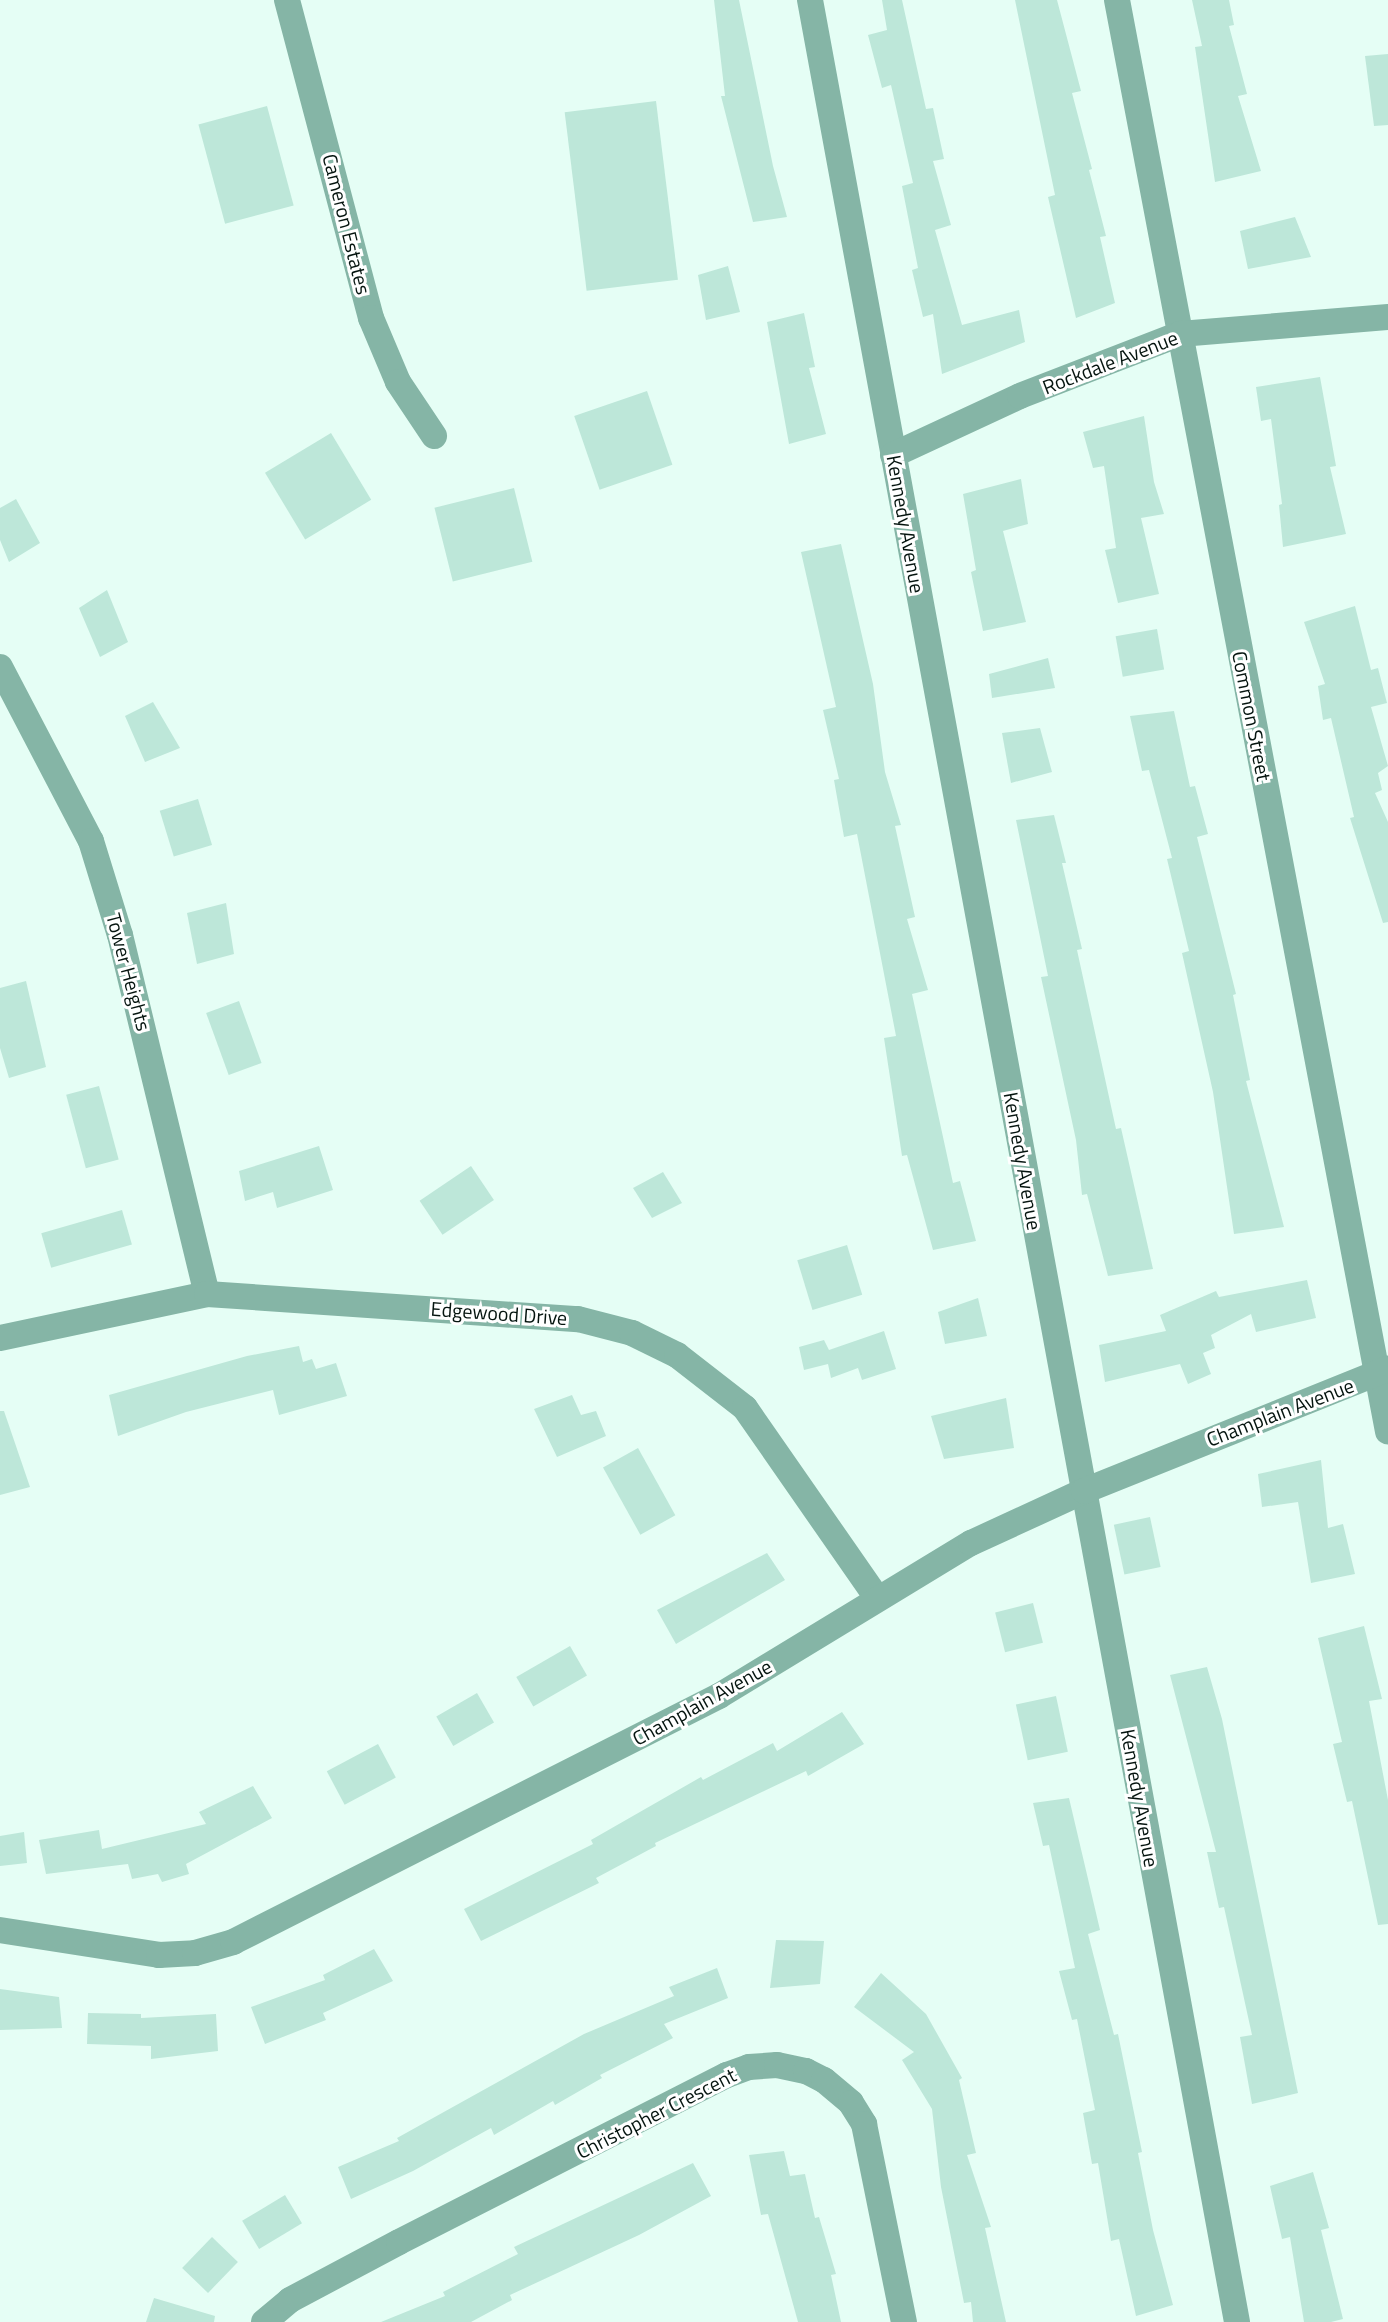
<!DOCTYPE html>
<html>
<head>
<meta charset="utf-8">
<style>
	body { margin:0 }
	#map { position:relative; width:1388px; height:2322px; overflow:hidden; background:#e5fef5; font-family:"Titillium Web",sans-serif }
	div>[style] { position:absolute }
	.building>* { inset:0; background:#bde7d9; transform-origin:0 0 }
	.street>* { height:26px; margin:-13px; padding:0 13px; transform-origin:13px; border-radius:13px; background:#85b5a6 }
	span { translate:-50% -50%; white-space:nowrap; text-align:center; line-height:1.15; -webkit-text-stroke:6px #fff; paint-order:stroke }
	.street-label { font-size:20px; color:#05140f }
</style>
</head>
<body>
<div id="map">
	<div class="building">
		<div style="clip-path:polygon(714px 0,739px 0,773px 166px,787px 217px,753px 222px,721px 96px,725px 96px)"></div>
		<div style="clip-path:polygon(882px 0,902px 0,926px 109px,933px 108px,944px 159px,933px 161px,951px 225px,935px 230px,962px 325px,1019px 310px,1025px 342px,942px 374px,933px 314px,923px 317px,912px 270px,918px 268px,902px 186px,913px 183px,891px 85px,882px 88px,868px 35px,887px 30px)"></div>
		<div style="clip-path:polygon(1015px 0,1057px 0,1081px 91px,1072px 93px,1092px 169px,1089px 170px,1106px 236px,1100px 237px,1115px 303px,1076px 318px,1048px 197px,1055px 195px)"></div>
		<div style="clip-path:polygon(1192px 0,1229px 0,1234px 25px,1229px 26px,1247px 94px,1238px 96px,1261px 171px,1215px 182px,1195px 47px,1202px 46px)"></div>
		<div style="clip-path:polygon(1388px 54px,1388px 125px,1374px 126px,1365px 56px)"></div>
		<div style="left:656px;top:101px;width:180px;height:92px;rotate:83deg"></div>
		<div style="left:267px;top:106px;width:103px;height:71px;rotate:75deg"></div>
		<div style="clip-path:polygon(1295px 217px,1311px 257px,1248px 269px,1240px 231px)"></div>
		<div style="clip-path:polygon(728px 266px,740px 312px,706px 320px,698px 275px)"></div>
		<div style="clip-path:polygon(804px 313px,815px 367px,809px 368px,826px 434px,789px 444px,767px 322px)"></div>
		<div style="clip-path:polygon(1320px 377px,1336px 466px,1330px 467px,1346px 534px,1283px 547px,1279px 505px,1282px 504px,1271px 419px,1261px 421px,1256px 387px)"></div>
		<div style="left:647px;top:391px;width:78px;height:77px;rotate:71deg"></div>
		<div style="clip-path:polygon(1144px 416px,1154px 482px,1164px 514px,1141px 518px,1159px 594px,1118px 603px,1105px 550px,1116px 548px,1104px 466px,1093px 468px,1083px 432px)"></div>
		<div style="left:331px;top:433px;width:78px;height:77px;rotate:59deg"></div>
		<div style="clip-path:polygon(1021px 479px,1028px 524px,1003px 531px,1026px 622px,983px 631px,971px 572px,976px 570px,963px 494px)"></div>
		<div style="left:514px;top:488px;width:76px;height:82px;rotate:76deg"></div>
		<div style="clip-path:polygon(16px 499px,40px 543px,9px 562px,0 540px,0 508px)"></div>
		<div style="clip-path:polygon(841px 544px,873px 684px,885px 772px,901px 825px,895px 826px,915px 917px,907px 919px,928px 990px,912px 994px,953px 1183px,960px 1181px,976px 1241px,933px 1250px,907px 1155px,902px 1156px,884px 1038px,896px 1036px,857px 834px,844px 837px,834px 780px,839px 779px,823px 710px,836px 707px,801px 552px)"></div>
		<div style="clip-path:polygon(107px 590px,128px 642px,100px 657px,79px 608px)"></div>
		<div style="clip-path:polygon(1355px 606px,1371px 670px,1378px 668px,1387px 703px,1371px 707px,1388px 766px,1378px 773px,1382px 790px,1375px 793px,1388px 822px,1388px 922px,1383px 923px,1350px 818px,1354px 817px,1331px 718px,1323px 720px,1318px 686px,1325px 684px,1304px 622px)"></div>
		<div style="left:1157px;top:629px;width:41px;height:42px;rotate:80deg"></div>
		<div style="clip-path:polygon(1048px 658px,1055px 688px,992px 698px,989px 674px)"></div>
		<div style="clip-path:polygon(153px 702px,180px 748px,145px 762px,125px 716px)"></div>
		<div style="clip-path:polygon(1174px 711px,1190px 787px,1195px 786px,1208px 834px,1197px 837px,1236px 994px,1233px 995px,1250px 1080px,1246px 1081px,1284px 1227px,1234px 1234px,1213px 1092px,1182px 953px,1189px 951px,1167px 859px,1172px 858px,1149px 770px,1142px 771px,1130px 716px)"></div>
		<div style="clip-path:polygon(1040px 728px,1052px 772px,1011px 783px,1002px 733px)"></div>
		<div style="left:198px;top:799px;width:48px;height:40px;rotate:73deg"></div>
		<div style="clip-path:polygon(1054px 815px,1066px 863px,1062px 863px,1082px 949px,1077px 950px,1116px 1129px,1121px 1128px,1153px 1269px,1108px 1276px,1087px 1194px,1082px 1195px,1076px 1140px,1041px 977px,1048px 976px,1016px 820px)"></div>
		<div style="clip-path:polygon(226px 903px,234px 954px,197px 964px,187px 913px)"></div>
		<div style="clip-path:polygon(26px 981px,46px 1067px,9px 1078px,0 1048px,0 988px)"></div>
		<div style="left:239px;top:1001px;width:66px;height:35px;rotate:70deg"></div>
		<div style="left:99px;top:1086px;width:76px;height:34px;rotate:75deg"></div>
		<div style="clip-path:polygon(319px 1146px,333px 1190px,277px 1208px,273px 1192px,245px 1201px,239px 1171px)"></div>
		<div style="left:471px;top:1166px;width:41px;height:62px;rotate:56deg"></div>
		<div style="clip-path:polygon(663px 1172px,682px 1203px,652px 1218px,633px 1188px)"></div>
		<div style="left:122px;top:1210px;width:36px;height:84px;rotate:74deg"></div>
		<div style="left:847px;top:1245px;width:52px;height:52px;rotate:73deg"></div>
		<div style="clip-path:polygon(1307px 1280px,1316px 1318px,1256px 1332px,1251px 1314px,1211px 1335px,1215px 1348px,1203px 1353px,1211px 1374px,1188px 1384px,1180px 1364px,1105px 1382px,1099px 1345px,1166px 1331px,1160px 1315px,1216px 1291px,1219px 1297px)"></div>
		<div style="clip-path:polygon(978px 1298px,987px 1336px,945px 1344px,938px 1312px)"></div>
		<div style="clip-path:polygon(884px 1331px,896px 1369px,862px 1380px,858px 1368px,831px 1378px,828px 1364px,804px 1370px,799px 1347px,824px 1340px,829px 1350px)"></div>
		<div style="clip-path:polygon(299px 1346px,303px 1362px,312px 1359px,316px 1369px,336px 1363px,347px 1396px,279px 1415px,273px 1390px,186px 1412px,118px 1436px,109px 1395px,247px 1356px)"></div>
		<div style="clip-path:polygon(572px 1395px,581px 1415px,596px 1411px,606px 1436px,557px 1457px,534px 1409px)"></div>
		<div style="clip-path:polygon(1006px 1398px,1014px 1448px,944px 1459px,931px 1416px)"></div>
		<div style="clip-path:polygon(0 1411px,4px 1411px,30px 1487px,0 1495px)"></div>
		<div style="left:638px;top:1448px;width:77px;height:40px;rotate:61deg"></div>
		<div style="clip-path:polygon(1321px 1460px,1328px 1528px,1343px 1524px,1355px 1574px,1311px 1583px,1298px 1502px,1262px 1507px,1258px 1474px)"></div>
		<div style="left:1150px;top:1517px;width:51px;height:37px;rotate:78deg"></div>
		<div style="clip-path:polygon(767px 1553px,785px 1580px,676px 1644px,657px 1610px)"></div>
		<div style="left:1033px;top:1603px;width:41px;height:39px;rotate:76deg"></div>
		<div style="clip-path:polygon(1364px 1626px,1382px 1699px,1369px 1701px,1388px 1800px,1388px 1924px,1378px 1925px,1352px 1801px,1347px 1802px,1333px 1744px,1342px 1742px,1318px 1638px)"></div>
		<div style="left:570px;top:1646px;width:34px;height:62px;rotate:60deg"></div>
		<div style="clip-path:polygon(1207px 1667px,1222px 1719px,1298px 2093px,1252px 2104px,1240px 2037px,1252px 2035px,1224px 1907px,1219px 1908px,1207px 1852px,1216px 1852px,1170px 1675px)"></div>
		<div style="left:477px;top:1693px;width:34px;height:47px;rotate:60deg"></div>
		<div style="left:1056px;top:1696px;width:57px;height:41px;rotate:78deg"></div>
		<div style="clip-path:polygon(842px 1712px,864px 1744px,808px 1776px,806px 1771px,655px 1843px,656px 1846px,596px 1878px,599px 1883px,481px 1941px,464px 1909px,593px 1844px,591px 1840px,701px 1777px,703px 1780px,773px 1743px,777px 1751px)"></div>
		<div style="left:378px;top:1744px;width:38px;height:58px;rotate:62deg"></div>
		<div style="clip-path:polygon(253px 1786px,272px 1818px,186px 1864px,189px 1874px,162px 1882px,158px 1874px,132px 1879px,128px 1864px,46px 1874px,39px 1840px,99px 1830px,102px 1849px,206px 1824px,199px 1812px)"></div>
		<div style="clip-path:polygon(1069px 1798px,1100px 1930px,1088px 1934px,1114px 2035px,1118px 2034px,1142px 2152px,1138px 2153px,1153px 2230px,1173px 2305px,1136px 2316px,1119px 2239px,1111px 2241px,1098px 2163px,1092px 2164px,1083px 2113px,1095px 2110px,1077px 2019px,1072px 2020px,1059px 1971px,1075px 1968px,1049px 1845px,1043px 1846px,1033px 1803px)"></div>
		<div style="clip-path:polygon(24px 1832px,27px 1863px,0 1866px,0 1836px)"></div>
		<div style="clip-path:polygon(776px 1940px,824px 1941px,820px 1984px,770px 1988px)"></div>
		<div style="clip-path:polygon(374px 1949px,393px 1981px,323px 2013px,326px 2020px,265px 2044px,251px 2007px,325px 1980px,323px 1975px)"></div>
		<div style="clip-path:polygon(717px 1968px,728px 1998px,664px 2024px,673px 2038px,600px 2075px,602px 2078px,555px 2105px,553px 2101px,494px 2135px,491px 2128px,413px 2171px,351px 2199px,338px 2167px,399px 2141px,397px 2138px,584px 2034px,674px 1996px,669px 1987px)"></div>
		<div style="clip-path:polygon(881px 1973px,926px 2014px,962px 2078px,959px 2080px,976px 2153px,967px 2155px,991px 2227px,985px 2228px,1006px 2322px,973px 2322px,971px 2302px,964px 2303px,941px 2187px,932px 2109px,902px 2060px,914px 2052px,854px 2007px)"></div>
		<div style="clip-path:polygon(0 1989px,59px 1997px,62px 2028px,0 2030px)"></div>
		<div style="clip-path:polygon(88px 2013px,141px 2014px,141px 2018px,216px 2014px,218px 2051px,151px 2059px,151px 2046px,87px 2044px)"></div>
		<div style="clip-path:polygon(784px 2151px,790px 2176px,805px 2174px,815px 2218px,819px 2217px,836px 2274px,831px 2275px,841px 2322px,798px 2322px,768px 2214px,761px 2215px,749px 2155px)"></div>
		<div style="clip-path:polygon(693px 2163px,711px 2196px,639px 2235px,510px 2295px,512px 2300px,471px 2322px,381px 2322px,445px 2296px,443px 2292px,518px 2254px,514px 2247px)"></div>
		<div style="clip-path:polygon(1313px 2172px,1329px 2228px,1321px 2230px,1343px 2319px,1331px 2322px,1304px 2322px,1290px 2237px,1282px 2239px,1270px 2186px)"></div>
		<div style="left:285px;top:2195px;width:33px;height:50px;rotate:59deg"></div>
		<div style="left:212px;top:2237px;width:36px;height:43px;rotate:44deg"></div>
		<div style="clip-path:polygon(154px 2298px,215px 2316px,214px 2322px,146px 2322px)"></div>
	</div>
	<div class="street">
		<div style="left:287px;top:0;width:329px;rotate:75.2deg"></div>
		<div style="left:371px;top:318px;width:69px;rotate:67.1deg"></div>
		<div style="left:398px;top:382px;width:65px;rotate:56.3deg"></div>
		<div style="left:810px;top:0;width:2361px;rotate:79.58deg"></div>
		<div style="left:1117px;top:0;width:1457px;rotate:79.28deg"></div>
		<div style="left:893px;top:455px;width:140px;rotate:-24.9deg"></div>
		<div style="left:1020px;top:396px;width:172px;rotate:-21.2deg"></div>
		<div style="left:1180px;top:334px;width:209px;rotate:-4.7deg"></div>
		<div style="left:0;top:667px;width:196px;rotate:62.4deg"></div>
		<div style="left:91px;top:841px;width:98px;rotate:72.9deg"></div>
		<div style="left:120px;top:935px;width:369px;rotate:76.4deg"></div>
		<div style="left:0;top:1338px;width:212px;rotate:-12deg"></div>
		<div style="left:207px;top:1294px;width:372px;rotate:3.9deg"></div>
		<div style="left:578px;top:1319px;width:56px;rotate:14.5deg"></div>
		<div style="left:632px;top:1333px;width:50px;rotate:26.1deg"></div>
		<div style="left:677px;top:1355px;width:86px;rotate:37.9deg"></div>
		<div style="left:745px;top:1408px;width:231px;rotate:55.2deg"></div>
		<div style="left:0;top:1930px;width:161px;rotate:8.9deg"></div>
		<div style="left:159px;top:1955px;width:36px;rotate:-3deg"></div>
		<div style="left:195px;top:1953px;width:40px;rotate:-16deg"></div>
		<div style="left:233px;top:1942px;width:545px;rotate:-26.85deg"></div>
		<div style="left:719px;top:1696px;width:295px;rotate:-31.3deg"></div>
		<div style="left:971px;top:1543px;width:124px;rotate:-24.7deg"></div>
		<div style="left:1084px;top:1491px;width:328px;rotate:-21.9deg"></div>
		<div style="left:264px;top:2322px;width:34px;rotate:-40deg"></div>
		<div style="left:290px;top:2300px;width:123px;rotate:-28deg"></div>
		<div style="left:399px;top:2242px;width:368px;rotate:-27deg"></div>
		<div style="left:727px;top:2075px;width:23px;rotate:-20deg"></div>
		<div style="left:749px;top:2067px;width:28px;rotate:-4deg"></div>
		<div style="left:777px;top:2065px;width:30px;rotate:12deg"></div>
		<div style="left:806px;top:2071px;width:20px;rotate:27deg"></div>
		<div style="left:824px;top:2080px;width:35px;rotate:40deg"></div>
		<div style="left:851px;top:2103px;width:25px;rotate:58deg"></div>
		<div style="left:864px;top:2124px;width:202px;rotate:78.6deg"></div>
	</div>
	<div class="street-label">
		<span style="left:347px;top:224px;rotate:76deg">Cameron Estates</span>
		<span style="left:1110px;top:362px;rotate:-21deg">Rockdale Avenue</span>
		<span style="left:906px;top:524px;rotate:80deg">Kennedy Avenue</span>
		<span style="left:1252px;top:716px;rotate:79deg">Common Street</span>
		<span style="left:129px;top:972px;rotate:75deg">Tower Heights</span>
		<span style="left:1023px;top:1161px;rotate:80deg">Kennedy Avenue</span>
		<span style="left:499px;top:1313px;rotate:4deg">Edgewood Drive</span>
		<span style="left:1280px;top:1412px;rotate:-21deg">Champlain Avenue</span>
		<span style="left:702px;top:1702px;rotate:-29deg">Champlain Avenue</span>
		<span style="left:1140px;top:1798px;rotate:80deg">Kennedy Avenue</span>
		<span style="left:656px;top:2113px;rotate:-27deg">Christopher Crescent</span>
	</div>
</div>
</body>
</html>
